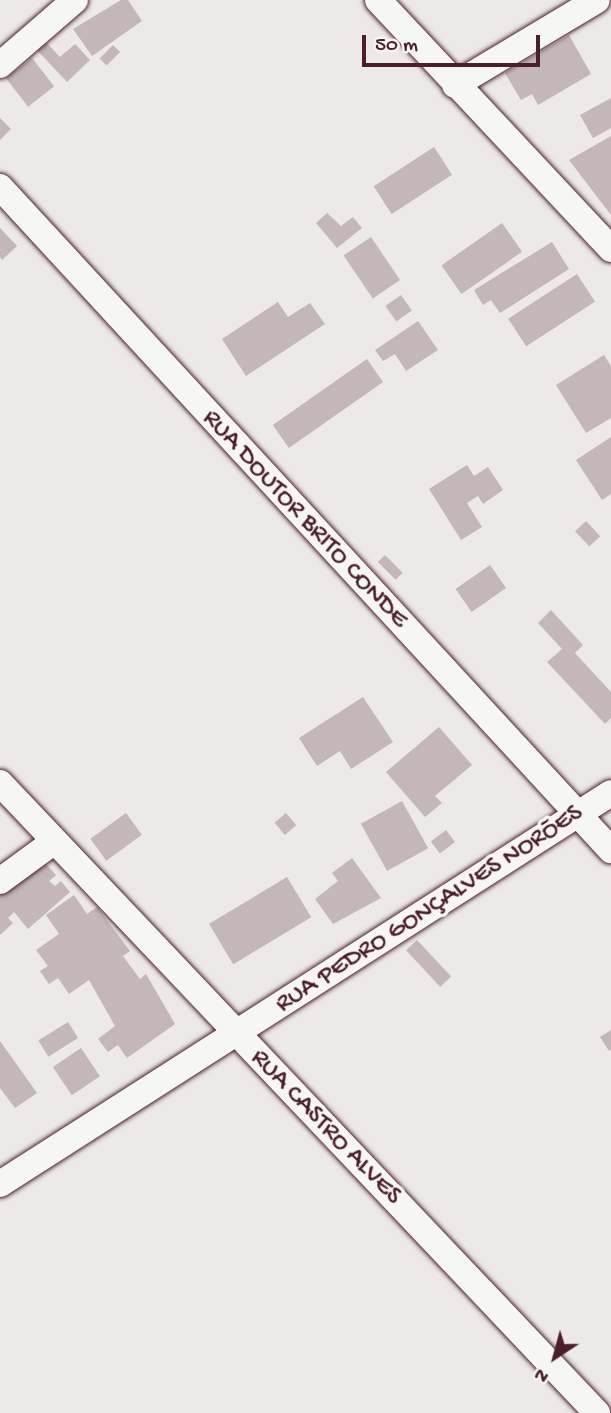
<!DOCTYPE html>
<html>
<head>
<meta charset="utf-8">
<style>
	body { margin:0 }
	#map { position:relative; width:611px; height:1413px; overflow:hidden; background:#ece9e6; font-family:"Gochi Hand",sans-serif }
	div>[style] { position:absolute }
	.building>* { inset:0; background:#c4b7b7; transform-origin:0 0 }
	.roads { filter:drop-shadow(0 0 2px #4a1f2b) drop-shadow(0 0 2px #4a1f2b) }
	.street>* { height:26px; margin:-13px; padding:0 13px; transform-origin:13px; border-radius:13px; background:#f6f6f2 }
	span { translate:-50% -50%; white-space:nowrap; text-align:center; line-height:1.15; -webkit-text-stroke:7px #f6f6f2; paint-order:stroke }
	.street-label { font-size:26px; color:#4a1f2b }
	.north { position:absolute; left:520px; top:1322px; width:70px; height:70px; -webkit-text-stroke:5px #f6f6f2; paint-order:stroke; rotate:216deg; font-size:19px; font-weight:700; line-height:28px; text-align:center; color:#4a1f2b }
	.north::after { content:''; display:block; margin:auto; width:24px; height:32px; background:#4a1f2b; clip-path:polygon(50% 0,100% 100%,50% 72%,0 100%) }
	.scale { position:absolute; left:362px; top:35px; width:178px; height:32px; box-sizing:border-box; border:4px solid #4a1f2b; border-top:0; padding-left:9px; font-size:21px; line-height:24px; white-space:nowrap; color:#4a1f2b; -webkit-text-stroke:5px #f6f6f2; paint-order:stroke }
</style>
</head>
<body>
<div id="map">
	<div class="building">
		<div style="clip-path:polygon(121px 0,128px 0,142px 21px,92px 56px,73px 29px)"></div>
		<div style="clip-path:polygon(569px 35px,591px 74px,538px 105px,532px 94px,521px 100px,505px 73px)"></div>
		<div style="clip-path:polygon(43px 39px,60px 57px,75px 44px,90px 60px,67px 82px,34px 47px)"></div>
		<div style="left:113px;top:45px;width:10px;height:19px;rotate:45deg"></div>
		<div style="left:32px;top:58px;width:36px;height:33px;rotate:52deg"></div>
		<div style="clip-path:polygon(611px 98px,611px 128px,593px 138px,580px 115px)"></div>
		<div style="clip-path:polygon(0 118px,11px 129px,0 140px)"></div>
		<div style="clip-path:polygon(611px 136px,611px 215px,569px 160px)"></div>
		<div style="left:434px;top:147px;width:33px;height:72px;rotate:57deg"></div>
		<div style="clip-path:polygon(327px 213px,341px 226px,353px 217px,362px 228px,337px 248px,316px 223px)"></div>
		<div style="left:502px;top:223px;width:35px;height:74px;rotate:55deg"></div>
		<div style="clip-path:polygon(0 228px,17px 246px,2px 260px,0 257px)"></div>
		<div style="left:371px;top:237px;width:52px;height:33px;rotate:56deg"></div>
		<div style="clip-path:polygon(552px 242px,569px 269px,500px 313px,491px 300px,483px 305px,474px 290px)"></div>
		<div style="left:577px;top:274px;width:33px;height:82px;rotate:57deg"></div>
		<div style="left:401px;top:295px;width:19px;height:19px;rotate:55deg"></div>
		<div style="clip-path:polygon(278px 302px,288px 317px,310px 303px,325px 324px,246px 376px,222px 339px)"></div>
		<div style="clip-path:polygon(418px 321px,438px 350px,406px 371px,395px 354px,383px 361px,375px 350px)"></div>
		<div style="clip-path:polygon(604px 355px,611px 366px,611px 418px,586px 433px,556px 385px)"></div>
		<div style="left:367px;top:359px;width:28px;height:115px;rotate:55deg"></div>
		<div style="clip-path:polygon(611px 437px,611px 494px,602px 500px,576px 460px)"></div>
		<div style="clip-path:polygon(467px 465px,474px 476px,488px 467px,503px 490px,483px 504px,478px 496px,467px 503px,482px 527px,461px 540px,429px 489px)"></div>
		<div style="left:586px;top:521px;width:21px;height:15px;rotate:47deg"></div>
		<div style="left:385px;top:555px;width:25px;height:10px;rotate:45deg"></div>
		<div style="left:490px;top:565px;width:28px;height:42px;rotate:55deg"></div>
		<div style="clip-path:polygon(551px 610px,583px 645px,575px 653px,611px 692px,611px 718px,605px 724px,547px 662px,562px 649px,538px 623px)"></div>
		<div style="clip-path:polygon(363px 697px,393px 742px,351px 769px,340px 751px,317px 766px,299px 738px)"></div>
		<div style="clip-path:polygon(439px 727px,472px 765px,435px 796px,442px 803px,425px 817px,386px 772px)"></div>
		<div style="left:402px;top:801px;width:54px;height:47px;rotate:61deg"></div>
		<div style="left:126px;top:813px;width:27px;height:44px;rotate:54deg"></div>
		<div style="left:286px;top:813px;width:16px;height:15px;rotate:50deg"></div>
		<div style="left:446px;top:830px;width:15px;height:19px;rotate:53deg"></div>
		<div style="clip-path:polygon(40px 857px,56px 875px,49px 881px,55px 886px,61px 881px,70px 892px,28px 929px,14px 912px,8px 918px,13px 923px,0 935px,0 892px)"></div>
		<div style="clip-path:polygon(352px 858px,381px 898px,333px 924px,315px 899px,338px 881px,332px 873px)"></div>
		<div style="left:287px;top:877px;width:47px;height:91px;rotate:59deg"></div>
		<div style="clip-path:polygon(74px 895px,87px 914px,97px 907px,130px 951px,123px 956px,140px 979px,146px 974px,175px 1024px,127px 1058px,118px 1045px,108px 1052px,98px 1039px,115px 1026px,89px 980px,69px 994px,58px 978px,49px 984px,40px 971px,48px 966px,36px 950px,59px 934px,46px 915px)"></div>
		<div style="left:417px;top:940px;width:50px;height:15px;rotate:47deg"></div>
		<div style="left:68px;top:1022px;width:19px;height:35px;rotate:58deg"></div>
		<div style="clip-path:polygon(611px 1030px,611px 1050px,609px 1051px,600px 1037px)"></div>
		<div style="clip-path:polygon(0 1041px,37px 1093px,15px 1108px,0 1088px)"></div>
		<div style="left:81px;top:1048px;width:34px;height:34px;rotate:56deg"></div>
	</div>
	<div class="roads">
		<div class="street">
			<div style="left:378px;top:0;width:341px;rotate:46.9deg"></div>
			<div style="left:0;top:65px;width:99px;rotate:-40.9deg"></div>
			<div style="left:455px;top:85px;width:165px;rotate:-30.9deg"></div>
			<div style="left:0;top:187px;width:902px;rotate:47.34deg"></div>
			<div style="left:0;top:783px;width:868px;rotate:46.54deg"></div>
			<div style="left:0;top:881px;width:66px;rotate:-36.3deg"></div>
			<div style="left:0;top:1184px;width:725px;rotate:-32.62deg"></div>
		</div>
	</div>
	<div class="street-label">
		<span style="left:304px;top:520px;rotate:47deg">RUA DOUTOR BRITO CONDE</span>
		<span style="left:430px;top:910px;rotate:-33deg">RUA PEDRO GONÇALVES NORÕES</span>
		<span style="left:325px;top:1128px;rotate:46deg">RUA CASTRO ALVES</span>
	</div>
	<div class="north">N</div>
	<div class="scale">50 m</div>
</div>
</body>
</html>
